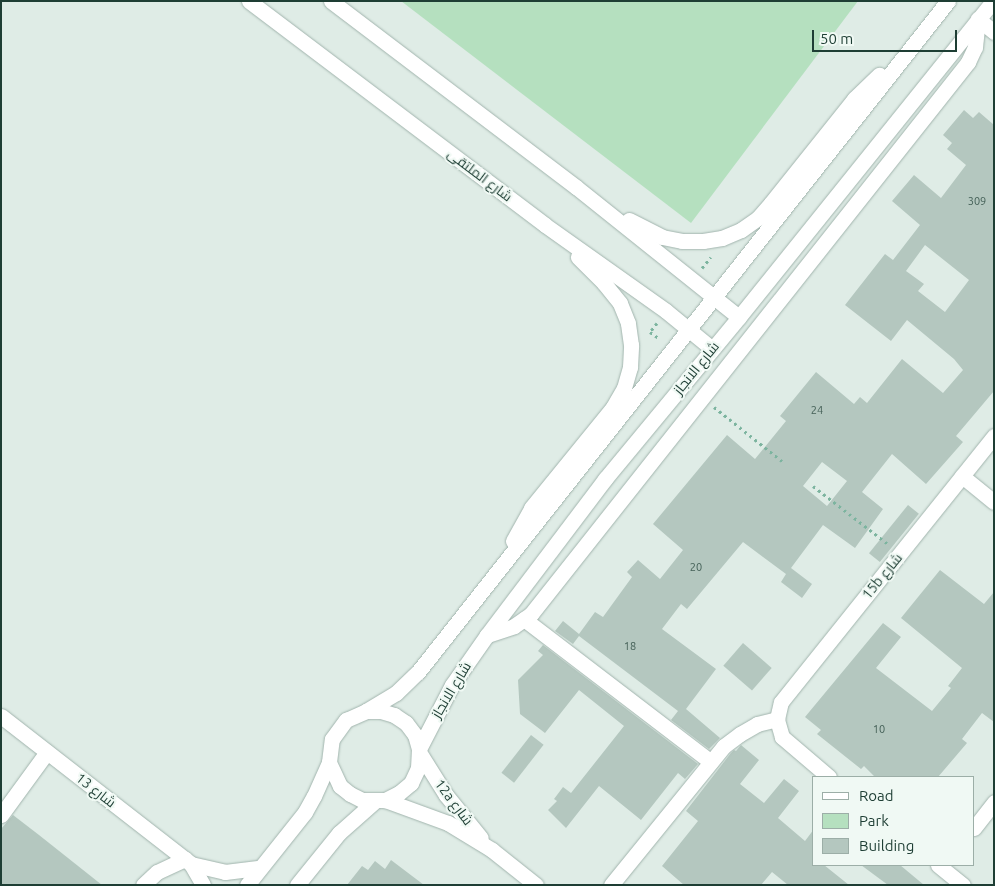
<!DOCTYPE html>
<html>
<head>
<meta charset="utf-8">
<style>
	body { margin:0 }
	#map { position:relative; width:995px; height:886px; overflow:hidden; background:#dfece6; font-family:Ubuntu,Cairo,sans-serif }
	div>[style] { position:absolute }
	.green>* { inset:0; background:#b5e0bf }
	.building>* { inset:0; background:#b4c7bf; transform-origin:0 0 }
	.path>* { height:3px; margin-top:-1.5px; transform-origin:0; background:repeating-linear-gradient(90deg,#7cb49f 0 2.5px,transparent 0 6.5px) }
	.roads { filter:drop-shadow(0 0 1px #a1b4ad) drop-shadow(0 0 1px #a1b4ad) }
	.minor>* { height:15px; margin:-7.5px; padding:0 7.5px; transform-origin:7.5px; border-radius:7.5px; background:#fff }
	span { translate:-50% -50%; white-space:nowrap; text-align:center; line-height:1.15; -webkit-text-stroke:4px #f0f9f4; paint-order:stroke }
	.number-label { font-size:11px; color:#446057 }
	.number-label span { -webkit-text-stroke-width:0 }
	.street-label { font-size:14px; color:#1e3e34 }
	.frame { position:absolute; inset:0; border:2px solid #1e3e34; pointer-events:none }
	.legend { position:absolute; left:812px; top:776px; width:162px; height:90px; box-sizing:border-box; background:#f0f9f4; border:1px solid #9caea7; margin:0; padding:6px 9px; list-style:none; font-size:15px; color:#1e3e34 }
	.legend li { display:flex; align-items:center; gap:10px; height:25px }
	.legend b { width:25px; border:1px solid #9caea7 }
	.scale { position:absolute; left:812px; top:30px; width:145px; height:22px; box-sizing:border-box; border:2px solid #1e3e34; border-top:0; padding-left:6px; font-size:15px; line-height:18px; white-space:nowrap; color:#1e3e34; -webkit-text-stroke:4px #f0f9f4; paint-order:stroke }
</style>
</head>
<body>
<div id="map">
	<div class="green">
		<div style="clip-path:polygon(401px 1px,858px 1px,691px 223px)"></div>
	</div>
	<div class="building">
		<div style="clip-path:polygon(evenodd,964px 110px,973px 118px,979px 112px,994px 125px,994px 391px,956px 436px,963px 442px,926px 484px,892px 454px,862px 492px,883px 509px,855px 548px,823px 525px,791px 568px,812px 584px,802px 598px,781px 582px,786px 574px,743px 542px,687px 609px,681px 604px,662px 629px,716px 669px,686px 709px,720px 738px,709px 749px,671px 720px,678px 711px,579px 636px,573px 644px,555px 631px,563px 621px,579px 634px,595px 612px,603px 617px,632px 577px,627px 572px,638px 560px,660px 579px,683px 550px,653px 524px,727px 435px,755px 459px,786px 421px,780px 416px,816px 372px,854px 404px,860px 397px,867px 403px,902px 359px,943px 393px,963px 370px,954px 359px,907px 320px,891px 341px,845px 305px,885px 254px,893px 260px,920px 225px,892px 201px,914px 175px,941px 198px,966px 165px,947px 149px,952px 143px,943px 135px,964px 110px,925px 245px,969px 280px,945px 312px,918px 291px,924px 284px,906px 271px,925px 245px,964px 110px,822px 462px,847px 481px,827px 506px,803px 486px,822px 462px)"></div>
		<div style="left:908px;top:505px;width:14px;height:62px;rotate:39deg"></div>
		<div style="clip-path:polygon(940px 570px,984px 604px,994px 592px,994px 722px,982px 713px,962px 739px,967px 743px,938px 777px,875px 777px,864px 766px,861px 769px,817px 734px,821px 730px,805px 717px,883px 623px,901px 637px,876px 668px,932px 711px,951px 688px,948px 686px,962px 668px,901px 618px)"></div>
		<div style="left:743px;top:643px;width:38px;height:30px;rotate:41deg"></div>
		<div style="clip-path:polygon(543px 645px,698px 764px,685px 779px,678px 773px,641px 820px,599px 786px,566px 828px,548px 810px,557px 801px,554px 799px,563px 787px,571px 793px,624px 726px,579px 690px,545px 733px,520px 714px,518px 680px,543px 655px,538px 651px)"></div>
		<div style="left:531px;top:735px;width:16px;height:48px;rotate:38deg"></div>
		<div style="clip-path:polygon(741px 745px,759px 760px,740px 784px,764px 803px,784px 779px,799px 791px,778px 818px,805px 841px,814px 829px,814px 865px,824px 865px,849px 885px,788px 885px,772px 872px,761px 885px,684px 885px,662px 866px,698px 821px,686px 811px,731px 753px,734px 750px,736px 751px)"></div>
		<div style="clip-path:polygon(13px 815px,39px 835px,102px 885px,1px 885px,1px 829px)"></div>
		<div style="clip-path:polygon(391px 860px,424px 885px,347px 885px,362px 866px,368px 870px,375px 861px,385px 869px)"></div>
		<div style="clip-path:polygon(861px 865px,900px 865px,924px 885px,888px 885px)"></div>
	</div>
	<div class="path">
		<div style="left:702px;top:268px;width:14px;rotate:-51deg"></div>
		<div style="left:657px;top:323px;width:11px;rotate:128deg"></div>
		<div style="left:650px;top:332px;width:12px;rotate:35deg"></div>
		<div style="left:714px;top:407px;width:87px;rotate:38.5deg"></div>
		<div style="left:813px;top:486px;width:95px;rotate:37.7deg"></div>
	</div>
	<div class="roads">
		<div class="minor">
			<div style="left:249px;top:1px;width:371px;rotate:37.1deg"></div>
			<div style="left:545px;top:225px;width:148px;rotate:35.4deg"></div>
			<div style="left:666px;top:311px;width:58px;rotate:39.4deg"></div>
			<div style="left:331px;top:1px;width:308px;rotate:37.2deg"></div>
			<div style="left:576px;top:187px;width:208px;rotate:38.6deg"></div>
			<div style="left:978px;top:19px;width:21px;rotate:39deg"></div>
			<div style="left:629px;top:220px;width:37px;rotate:27deg"></div>
			<div style="left:662px;top:237px;width:20px;rotate:11deg"></div>
			<div style="left:682px;top:241px;width:21px"></div>
			<div style="left:703px;top:241px;width:19px;rotate:-9deg"></div>
			<div style="left:722px;top:238px;width:21px;rotate:-23deg"></div>
			<div style="left:741px;top:230px;width:21px;rotate:-35deg"></div>
			<div style="left:758px;top:218px;width:20px;rotate:-49deg"></div>
			<div style="left:771px;top:203px;width:133px;rotate:-51.4deg"></div>
			<div style="left:854px;top:99px;width:35px;rotate:-44deg"></div>
			<div style="left:962px;top:476px;width:41px;rotate:39.1deg"></div>
			<div style="left:513px;top:541px;width:38px;rotate:-61deg"></div>
			<div style="left:531px;top:508px;width:130px;rotate:-50.9deg"></div>
			<div style="left:613px;top:407px;width:22px;rotate:-60deg"></div>
			<div style="left:624px;top:388px;width:22px;rotate:-74deg"></div>
			<div style="left:630px;top:367px;width:22px;rotate:-87deg"></div>
			<div style="left:631px;top:345px;width:22px;rotate:-98deg"></div>
			<div style="left:628px;top:323px;width:22px;rotate:-112deg"></div>
			<div style="left:620px;top:303px;width:26px;rotate:-129deg"></div>
			<div style="left:604px;top:283px;width:37px;rotate:-135deg"></div>
			<div style="left:524px;top:619px;width:235px;rotate:37.4deg"></div>
			<div style="left:487px;top:635px;width:28px;rotate:-18deg"></div>
			<div style="left:514px;top:626px;width:21px;rotate:-35deg"></div>
			<div style="left:531px;top:614px;width:704px;rotate:-51.63deg"></div>
			<div style="left:968px;top:62px;width:17px;rotate:-65deg"></div>
			<div style="left:975px;top:47px;width:28px;rotate:-84deg"></div>
			<div style="left:366px;top:711px;width:35px;rotate:-31deg"></div>
			<div style="left:396px;top:693px;width:30px;rotate:-44deg"></div>
			<div style="left:418px;top:672px;width:855px;rotate:-51.7deg"></div>
			<div style="left:1px;top:716px;width:241px;rotate:37.9deg"></div>
			<div style="left:191px;top:864px;width:35px;rotate:13deg"></div>
			<div style="left:225px;top:872px;width:35px;rotate:-7deg"></div>
			<div style="left:419px;top:749px;width:72px;rotate:-62.7deg"></div>
			<div style="left:452px;top:685px;width:61px;rotate:-55deg"></div>
			<div style="left:487px;top:635px;width:196px;rotate:-52.9deg"></div>
			<div style="left:605px;top:479px;width:210px;rotate:-50.4deg"></div>
			<div style="left:739px;top:317px;width:405px;rotate:-51.2deg"></div>
			<div style="left:419px;top:752px;width:51px;rotate:57.9deg"></div>
			<div style="left:446px;top:795px;width:55px;rotate:50.9deg"></div>
			<div style="left:829px;top:777px;width:62px;rotate:-139.6deg"></div>
			<div style="left:782px;top:737px;width:19px;rotate:-106deg"></div>
			<div style="left:777px;top:719px;width:17px;rotate:-77deg"></div>
			<div style="left:781px;top:702px;width:341px;rotate:-51.3deg"></div>
			<div style="left:385px;top:800px;width:67px;rotate:20.1deg"></div>
			<div style="left:448px;top:823px;width:52px;rotate:31.5deg"></div>
			<div style="left:492px;top:850px;width:56px;rotate:38.5deg"></div>
			<div style="left:1px;top:815px;width:78px;rotate:-53.9deg"></div>
			<div style="left:974px;top:828px;width:33px;rotate:-52deg"></div>
			<div style="left:191px;top:864px;width:24px;rotate:60deg"></div>
			<div style="left:938px;top:865px;width:32px;rotate:39deg"></div>
			<div style="left:143px;top:885px;width:19px;rotate:-43deg"></div>
			<div style="left:157px;top:872px;width:31px;rotate:-25deg"></div>
			<div style="left:247px;top:885px;width:93px;rotate:-51.5deg"></div>
			<div style="left:305px;top:812px;width:18px;rotate:-61deg"></div>
			<div style="left:314px;top:796px;width:37px;rotate:-66deg"></div>
			<div style="left:329px;top:762px;width:23px;rotate:-83deg"></div>
			<div style="left:332px;top:739px;width:24px;rotate:-54deg"></div>
			<div style="left:346px;top:720px;width:22px;rotate:-24deg"></div>
			<div style="left:366px;top:711px;width:15px"></div>
			<div style="left:381px;top:711px;width:14px;rotate:17deg"></div>
			<div style="left:394px;top:715px;width:14px;rotate:34deg"></div>
			<div style="left:406px;top:723px;width:15px;rotate:53deg"></div>
			<div style="left:415px;top:735px;width:15px;rotate:74deg"></div>
			<div style="left:419px;top:749px;width:19px;rotate:93deg"></div>
			<div style="left:418px;top:768px;width:17px;rotate:115deg"></div>
			<div style="left:411px;top:783px;width:16px;rotate:140deg"></div>
			<div style="left:399px;top:793px;width:16px;rotate:153deg"></div>
			<div style="left:385px;top:800px;width:23px;rotate:180deg"></div>
			<div style="left:362px;top:800px;width:13px;rotate:-153deg"></div>
			<div style="left:350px;top:794px;width:13px;rotate:-141deg"></div>
			<div style="left:340px;top:786px;width:26px;rotate:-115deg"></div>
			<div style="left:297px;top:885px;width:67px;rotate:-51.1deg"></div>
			<div style="left:339px;top:833px;width:48px;rotate:-41.6deg"></div>
			<div style="left:611px;top:885px;width:179px;rotate:-50.9deg"></div>
			<div style="left:724px;top:746px;width:20px;rotate:-37deg"></div>
			<div style="left:740px;top:734px;width:20px;rotate:-30deg"></div>
			<div style="left:757px;top:724px;width:21px;rotate:-14deg"></div>
		</div>
	</div>
	<div class="number-label">
		<span style="left:977px;top:201px">309</span>
		<span style="left:817px;top:410px">24</span>
		<span style="left:696px;top:567px">20</span>
		<span style="left:630px;top:646px">18</span>
		<span style="left:879px;top:729px">10</span>
	</div>
	<div class="street-label">
		<span style="left:480px;top:175px;rotate:37deg">شارع الملتقى</span>
		<span style="left:696px;top:368px;rotate:-51deg">شارع الانجاز</span>
		<span style="left:882px;top:576px;rotate:-51deg">15b شارع</span>
		<span style="left:451px;top:690px;rotate:-59deg">شارع الانجاز</span>
		<span style="left:96px;top:790px;rotate:38deg">شارع 13</span>
		<span style="left:454px;top:802px;rotate:53deg">12a شارع</span>
	</div>
	<div class="frame"></div>
	<ul class="legend">
	<li><b style="height:6px;background:#fff"></b>Road</li>
	<li><b style="height:14px;background:#b5e0bf"></b>Park</li>
	<li><b style="height:14px;background:#b4c7bf"></b>Building</li>
	</ul>
	<div class="scale">50 m</div>
</div>
</body>
</html>
